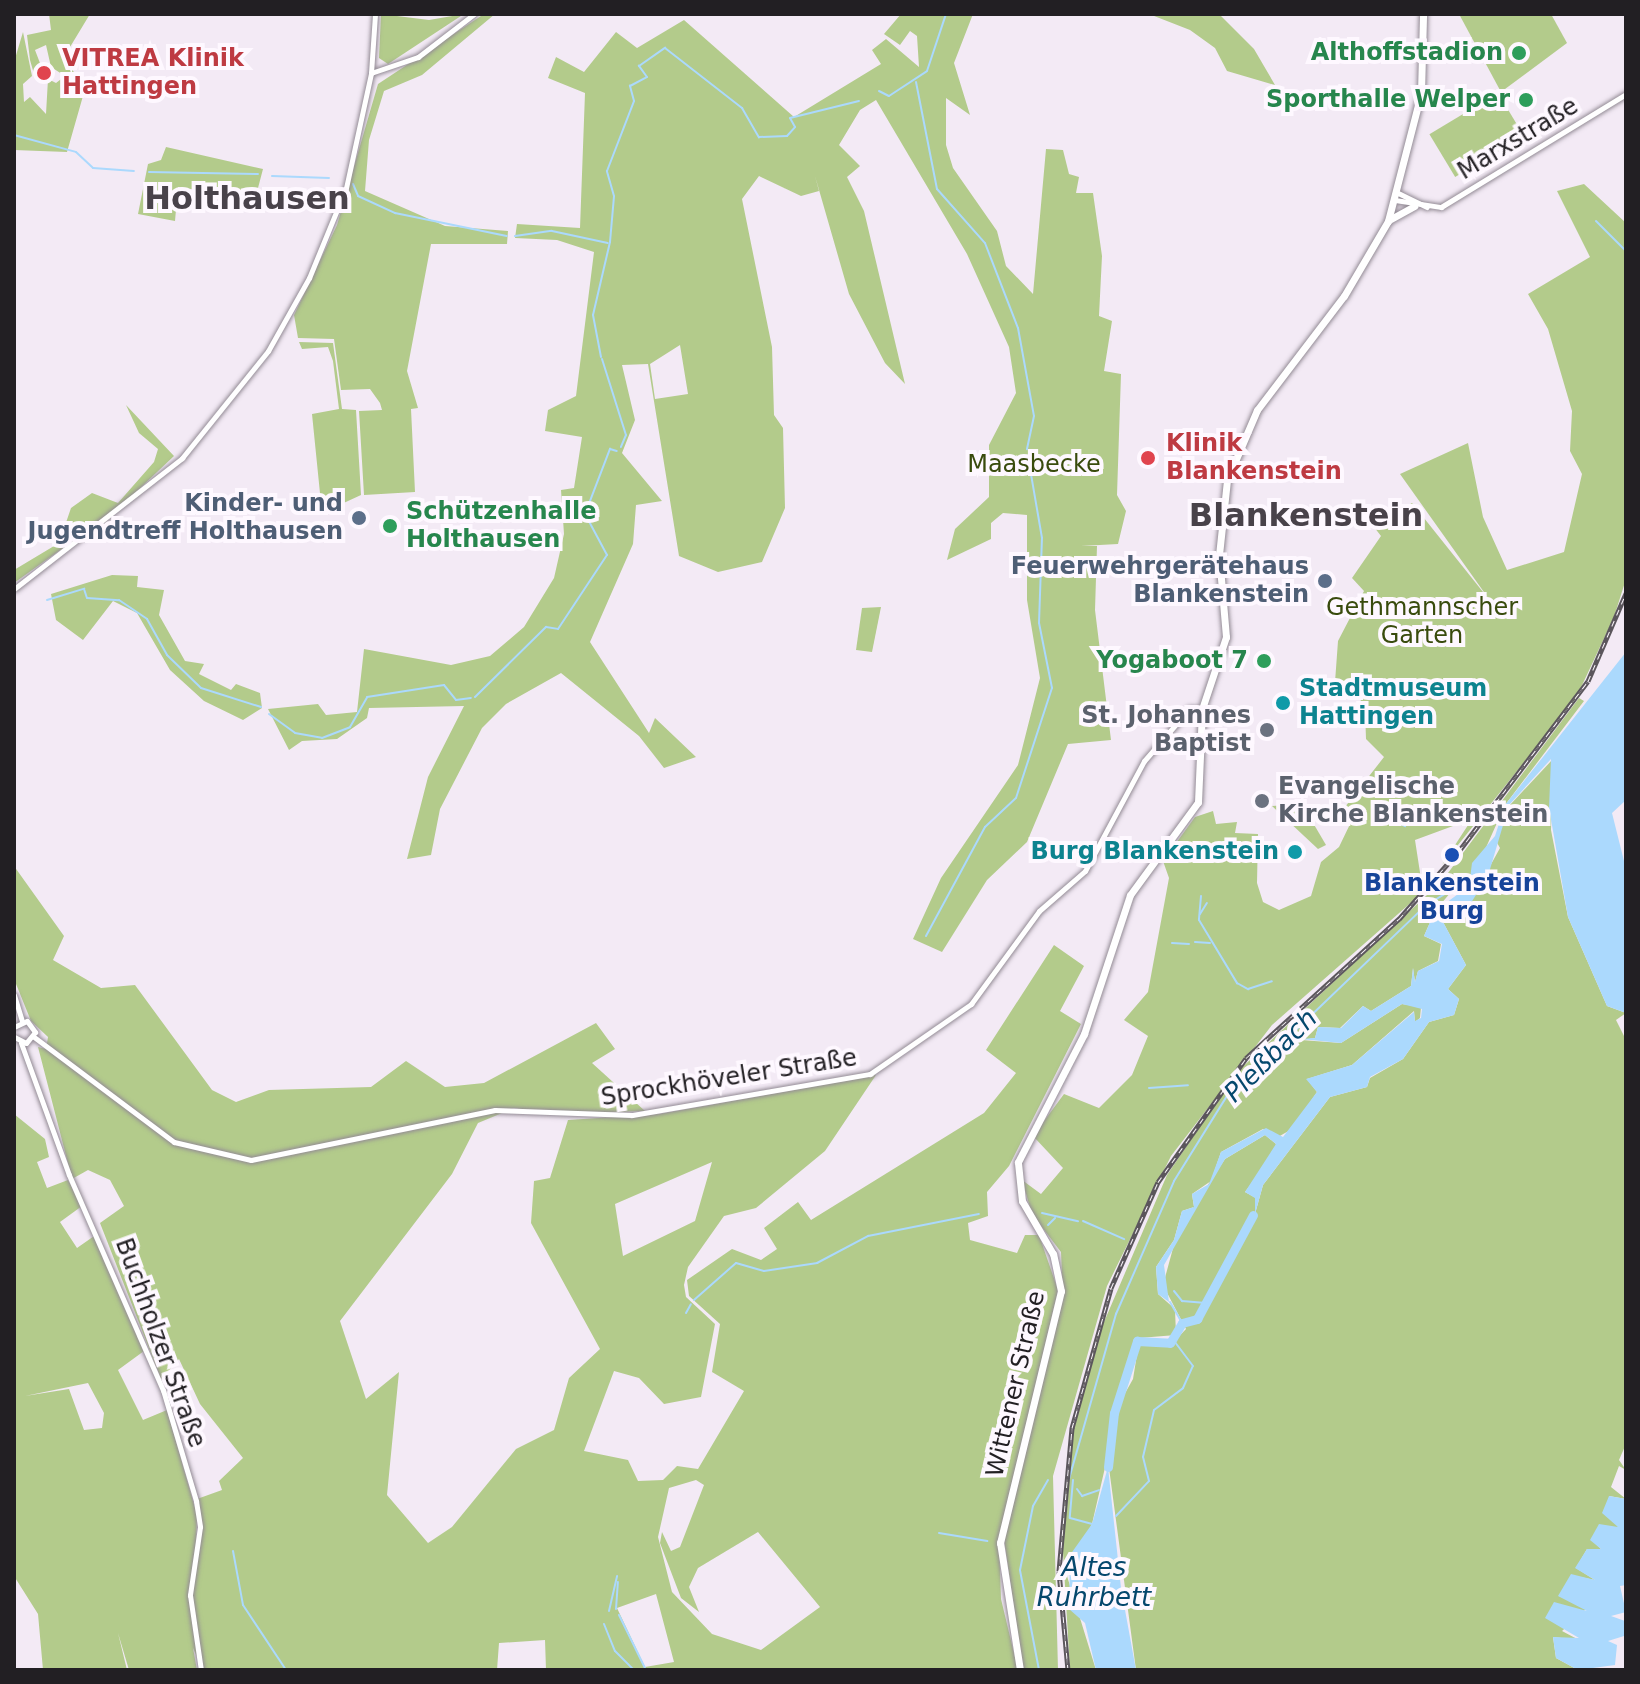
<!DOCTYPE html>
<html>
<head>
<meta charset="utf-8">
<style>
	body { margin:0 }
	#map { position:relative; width:1640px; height:1684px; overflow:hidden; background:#f3eaf5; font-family:"DejaVu Sans",sans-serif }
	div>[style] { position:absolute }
	.green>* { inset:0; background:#b3cb8b; transform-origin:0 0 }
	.water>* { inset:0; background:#abd9fd }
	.stream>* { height:2px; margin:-1px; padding:0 1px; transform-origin:1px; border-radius:1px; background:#abd9fd }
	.river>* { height:9px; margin:-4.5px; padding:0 4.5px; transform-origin:4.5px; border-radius:4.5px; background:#abd9fd }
	.roads { filter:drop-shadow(0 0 2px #938b95) drop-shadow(0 0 2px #938b95) }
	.minor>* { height:5px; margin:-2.5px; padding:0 2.5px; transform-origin:2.5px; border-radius:2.5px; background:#fff }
	.major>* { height:7px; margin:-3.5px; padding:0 3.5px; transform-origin:3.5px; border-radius:3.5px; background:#fff }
	.rail>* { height:5px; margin-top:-2.5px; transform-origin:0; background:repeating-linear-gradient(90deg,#fef8ff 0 6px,#5b565c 0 12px); box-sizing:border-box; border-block:2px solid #5b565c }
	.dots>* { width:22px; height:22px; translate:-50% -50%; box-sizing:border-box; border:4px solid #fef8ff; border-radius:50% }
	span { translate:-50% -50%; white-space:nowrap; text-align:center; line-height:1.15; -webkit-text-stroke:8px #fef8ff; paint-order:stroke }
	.leisure-label { font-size:24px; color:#27864d; font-weight:700 }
	.right { translate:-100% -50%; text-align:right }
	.left { translate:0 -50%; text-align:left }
	.health-label { font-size:24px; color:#be3a42; font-weight:700 }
	.street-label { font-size:24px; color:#221f23 }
	.park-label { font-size:24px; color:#394b0d }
	.service-label { font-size:24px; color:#4e5e75; font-weight:700 }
	.culture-label { font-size:24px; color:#0d838f; font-weight:700 }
	.worship-label { font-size:24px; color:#5b616d; font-weight:700 }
	.transit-label { font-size:24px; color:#164399; font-weight:700 }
	.water-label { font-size:26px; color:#05476d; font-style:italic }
	.district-label { font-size:32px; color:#49424a; font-weight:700 }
	.frame { position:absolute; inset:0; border:16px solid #221f23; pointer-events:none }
</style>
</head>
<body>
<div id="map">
	<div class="green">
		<div style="clip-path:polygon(49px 14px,90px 14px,64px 57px,85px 89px,67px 152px,14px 150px,14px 62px,23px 32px,32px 76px,23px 84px,24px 102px,30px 97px,46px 114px,48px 79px,56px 83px,65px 76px,51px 67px,46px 45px,35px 50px,43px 71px,34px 74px,30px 60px,27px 35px,51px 30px)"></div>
		<div style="clip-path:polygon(381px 14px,429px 20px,464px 14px,388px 64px,379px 58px)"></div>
		<div style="clip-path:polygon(484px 14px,495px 14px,422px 75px,384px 91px,369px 140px,365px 191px,445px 226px,508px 231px,507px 244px,431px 244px,407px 371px,418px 408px,411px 409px,415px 492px,364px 495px,359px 411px,382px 410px,380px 403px,370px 389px,341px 390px,334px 339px,298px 338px,294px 315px,337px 225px,378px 84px)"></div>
		<div style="clip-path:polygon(evenodd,901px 14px,973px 14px,954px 63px,970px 115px,946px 98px,946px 145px,953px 168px,997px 231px,1006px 266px,1033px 294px,1046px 149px,1063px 150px,1069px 174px,1079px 177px,1076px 193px,1093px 193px,1102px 256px,1099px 316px,1112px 321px,1104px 371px,1121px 374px,1117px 495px,1126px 511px,1118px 544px,1081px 546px,1097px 546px,1095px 610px,1111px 740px,1068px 744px,1027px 842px,987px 880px,942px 952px,913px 939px,941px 878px,1018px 765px,1040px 678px,1027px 600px,1027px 515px,1003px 513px,991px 523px,991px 539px,947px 560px,955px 529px,989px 497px,989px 445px,1016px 393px,1009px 347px,967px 254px,876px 100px,860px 110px,839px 145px,860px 166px,847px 177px,864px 211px,905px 384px,885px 363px,849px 294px,815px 176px,819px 191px,801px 196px,759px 176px,742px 199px,772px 347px,774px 415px,783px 428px,785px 508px,762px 562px,718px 572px,679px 556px,648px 364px,622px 365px,635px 420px,622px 453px,662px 501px,636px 505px,633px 544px,590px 642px,649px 733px,655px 718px,696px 757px,664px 768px,639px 736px,561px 673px,506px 704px,482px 728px,440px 809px,431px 855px,407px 859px,428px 777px,464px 706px,369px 708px,367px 718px,337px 739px,302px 741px,289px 750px,268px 709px,318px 704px,326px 715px,357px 712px,364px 649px,451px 665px,490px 656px,524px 627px,554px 578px,564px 534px,561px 490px,574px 488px,582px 437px,545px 431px,548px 410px,576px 396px,594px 252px,557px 240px,515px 238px,517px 224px,580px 228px,585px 93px,548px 78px,556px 57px,584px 72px,616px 32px,637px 48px,684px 20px,794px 117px,881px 64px,872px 50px,886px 39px,919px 67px,917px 36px,910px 31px,900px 45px,884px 34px,901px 14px,680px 345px,688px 394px,655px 399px,650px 364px,680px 345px)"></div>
		<div style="clip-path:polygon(1149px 14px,1219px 14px,1254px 49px,1275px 85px,1227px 71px,1215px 48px,1190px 30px)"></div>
		<div style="clip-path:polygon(1459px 14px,1551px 14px,1567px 43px,1501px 92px)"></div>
		<div style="left:1498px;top:93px;width:50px;height:80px;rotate:59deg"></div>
		<div style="clip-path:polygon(166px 147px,263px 169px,258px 188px,249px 198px,178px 187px,175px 221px,138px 214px,148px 164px,161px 160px)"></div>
		<div style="clip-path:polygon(1584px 184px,1626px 223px,1626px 579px,1614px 617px,1577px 696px,1442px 865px,1472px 819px,1415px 840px,1423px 892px,1272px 1025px,1171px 1156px,1107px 1286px,1053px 1476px,1058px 1670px,1023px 1670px,1004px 1539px,1063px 1298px,1061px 1252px,1032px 1214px,1022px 1180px,1041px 1194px,1063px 1168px,1033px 1136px,1064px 1094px,1099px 1108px,1132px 1075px,1148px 1036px,1124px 1020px,1148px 992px,1169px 878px,1163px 861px,1195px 817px,1213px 811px,1216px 824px,1237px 822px,1235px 833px,1258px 834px,1257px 883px,1263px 902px,1279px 910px,1311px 896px,1321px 862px,1339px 847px,1352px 820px,1345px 807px,1384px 757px,1366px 739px,1365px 710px,1352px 681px,1335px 682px,1338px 641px,1364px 591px,1352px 578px,1381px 536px,1374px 527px,1412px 503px,1491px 602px,1400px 474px,1468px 443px,1483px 517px,1507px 570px,1564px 552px,1582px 474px,1570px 451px,1572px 411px,1548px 329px,1528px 294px,1590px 257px,1557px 191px)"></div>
		<div style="clip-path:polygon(299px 342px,333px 343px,342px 409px,356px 410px,361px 495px,322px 513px,312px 414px,339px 409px,333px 361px,328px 347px,302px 349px)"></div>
		<div style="clip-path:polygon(126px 405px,174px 456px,119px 508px,14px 583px,14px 570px,59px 543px,71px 508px,92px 493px,118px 503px,154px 462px,158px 449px,139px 433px)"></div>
		<div style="clip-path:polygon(112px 575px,138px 576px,137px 587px,164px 590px,159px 615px,185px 661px,204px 664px,199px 674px,231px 690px,236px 684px,260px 693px,262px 708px,243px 720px,204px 701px,170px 670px,137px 613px,113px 601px,83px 640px,56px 620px,51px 594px)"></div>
		<div style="clip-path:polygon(881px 607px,872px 652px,856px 650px,862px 608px)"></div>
		<div style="clip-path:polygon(1579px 698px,1584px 701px,1505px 805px,1471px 881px,1456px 886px,1435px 911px,1424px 936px,1441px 944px,1438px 961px,1418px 971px,1415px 982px,1413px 968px,1411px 986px,1371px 1011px,1363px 1006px,1340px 1028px,1318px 1027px,1315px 1038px,1301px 1040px,1341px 1043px,1402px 1004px,1421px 1007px,1420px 1018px,1415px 1022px,1414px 1011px,1352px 1065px,1307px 1079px,1317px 1092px,1292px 1129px,1278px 1137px,1263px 1129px,1221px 1152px,1211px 1181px,1192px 1194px,1194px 1207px,1182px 1211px,1174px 1240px,1156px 1267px,1158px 1294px,1175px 1309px,1176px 1335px,1139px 1338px,1133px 1346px,1092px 1524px,1067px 1576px,1096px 1670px,1070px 1670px,1062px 1535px,1073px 1430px,1098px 1336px,1167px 1175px,1237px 1072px,1442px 881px)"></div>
		<div style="clip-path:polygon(1553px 759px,1551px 830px,1568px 917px,1607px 1006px,1626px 1013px,1616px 1020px,1626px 1040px,1626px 1444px,1619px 1460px,1626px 1470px,1619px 1466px,1611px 1487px,1626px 1499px,1609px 1496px,1618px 1527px,1596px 1544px,1601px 1549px,1587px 1549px,1576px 1568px,1595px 1580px,1580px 1577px,1559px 1596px,1587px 1608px,1562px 1631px,1579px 1640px,1553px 1637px,1556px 1658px,1578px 1670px,1136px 1670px,1109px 1468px,1114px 1413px,1133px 1379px,1139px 1342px,1171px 1345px,1186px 1329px,1163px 1285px,1178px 1230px,1225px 1159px,1265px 1135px,1276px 1144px,1274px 1153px,1245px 1192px,1256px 1198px,1255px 1214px,1263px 1185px,1330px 1097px,1367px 1087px,1370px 1078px,1403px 1059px,1429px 1022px,1454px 1015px,1459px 999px,1448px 989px,1466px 965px,1443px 922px,1462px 917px,1500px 848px,1496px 841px,1509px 806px)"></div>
		<div style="clip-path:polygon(1287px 805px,1309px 816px,1326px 845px,1318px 849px,1272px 806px)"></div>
		<div style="clip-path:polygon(evenodd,14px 866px,64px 936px,53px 960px,101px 988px,135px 985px,212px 1090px,236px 1102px,269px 1090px,371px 1087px,406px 1061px,445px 1087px,484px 1083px,596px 1023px,615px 1049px,592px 1063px,645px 1111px,548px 1114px,514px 1108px,478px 1123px,452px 1174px,340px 1321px,366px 1399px,399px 1372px,387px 1495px,428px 1543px,452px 1527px,516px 1449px,554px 1430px,569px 1378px,600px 1349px,531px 1223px,534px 1181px,550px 1178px,568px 1120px,659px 1114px,876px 1075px,825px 1151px,756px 1208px,724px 1216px,688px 1267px,684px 1285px,686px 1297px,715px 1324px,701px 1397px,664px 1404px,639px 1378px,614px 1371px,584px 1451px,628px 1460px,638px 1481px,663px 1480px,677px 1466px,698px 1469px,744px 1391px,712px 1372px,720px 1324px,689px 1296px,687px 1280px,732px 1249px,761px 1260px,777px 1249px,764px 1228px,798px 1202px,811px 1220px,984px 1113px,1016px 1073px,986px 1050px,1054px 945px,1084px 966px,1060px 1011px,1081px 1024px,1009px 1166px,987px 1192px,988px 1216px,968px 1223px,970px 1240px,1017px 1253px,1025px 1235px,1039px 1235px,1058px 1290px,999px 1541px,1001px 1599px,1018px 1670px,546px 1670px,545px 1640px,499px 1643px,497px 1670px,203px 1670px,193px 1648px,197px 1670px,129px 1670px,118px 1633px,127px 1670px,43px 1670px,38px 1614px,14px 1576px,14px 1114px,45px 1139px,49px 1157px,37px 1162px,47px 1188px,68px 1180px,82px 1206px,60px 1222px,77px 1248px,97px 1234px,144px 1351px,118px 1370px,143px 1420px,167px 1410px,197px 1515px,195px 1576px,202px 1532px,197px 1499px,222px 1490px,219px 1481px,243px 1458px,200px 1404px,179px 1359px,161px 1379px,100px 1223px,124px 1206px,110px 1180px,88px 1170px,72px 1179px,38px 1047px,46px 1049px,48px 1037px,31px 1021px,14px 979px,14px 866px,712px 1162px,695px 1221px,623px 1256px,615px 1204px,712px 1162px,14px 866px,88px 1383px,104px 1413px,102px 1428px,84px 1430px,69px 1389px,25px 1396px,88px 1383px,14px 866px,696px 1480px,704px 1485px,680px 1547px,671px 1551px,662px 1532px,660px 1543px,681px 1598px,699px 1612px,689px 1587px,698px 1568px,758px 1532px,820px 1607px,761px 1650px,712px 1634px,672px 1592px,658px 1537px,669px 1488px,696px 1480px,14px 866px,656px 1594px,674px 1662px,645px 1667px,617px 1608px,656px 1594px)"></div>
	</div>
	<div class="water">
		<div style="clip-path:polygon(1626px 652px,1626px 800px,1612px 813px,1626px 869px,1626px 1013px,1607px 1006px,1568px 917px,1549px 808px,1551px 759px,1509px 805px,1488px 876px,1462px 917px,1443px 922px,1466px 965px,1448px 989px,1459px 999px,1454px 1015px,1429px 1022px,1403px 1059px,1370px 1077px,1367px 1087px,1330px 1097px,1263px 1185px,1255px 1214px,1255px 1198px,1245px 1192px,1276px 1144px,1265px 1135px,1225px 1159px,1164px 1265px,1169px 1302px,1158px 1294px,1156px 1267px,1174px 1240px,1182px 1211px,1194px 1207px,1192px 1194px,1209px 1184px,1221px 1152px,1266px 1128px,1283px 1137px,1317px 1092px,1306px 1079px,1352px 1065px,1414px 1012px,1415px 1021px,1421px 1018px,1422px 1009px,1402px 1004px,1341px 1043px,1301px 1039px,1315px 1038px,1318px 1027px,1341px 1028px,1363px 1006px,1371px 1011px,1411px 986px,1413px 968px,1415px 982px,1418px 971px,1439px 961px,1442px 944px,1424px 936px,1435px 911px,1469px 886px,1472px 863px,1495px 836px,1505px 805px)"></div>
		<div style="clip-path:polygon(1108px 1467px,1121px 1588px,1136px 1670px,1096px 1670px,1085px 1623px,1069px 1609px,1070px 1555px,1092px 1524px)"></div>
		<div style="clip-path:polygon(1609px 1496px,1626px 1499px,1626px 1585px,1620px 1586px,1626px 1612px,1611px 1616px,1625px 1621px,1624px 1636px,1608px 1641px,1617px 1645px,1615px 1665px,1578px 1670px,1556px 1658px,1553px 1637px,1579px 1638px,1545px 1618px,1554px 1602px,1587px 1611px,1558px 1596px,1571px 1574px,1595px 1580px,1575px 1568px,1587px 1549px,1601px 1549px,1590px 1540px,1599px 1524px,1618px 1527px,1602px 1513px)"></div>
	</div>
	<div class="stream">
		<div style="left:916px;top:82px;width:109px;rotate:78.9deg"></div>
		<div style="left:937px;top:189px;width:72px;rotate:48.4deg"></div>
		<div style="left:985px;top:243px;width:91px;rotate:68.8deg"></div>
		<div style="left:1018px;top:328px;width:89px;rotate:79.7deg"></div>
		<div style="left:1034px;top:416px;width:34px;rotate:102deg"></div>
		<div style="left:879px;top:91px;width:11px;rotate:27deg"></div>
		<div style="left:889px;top:96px;width:45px;rotate:-33.3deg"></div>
		<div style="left:927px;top:71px;width:60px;rotate:-71.6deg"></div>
		<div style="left:14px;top:135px;width:64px;rotate:15.3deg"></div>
		<div style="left:76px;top:152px;width:23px;rotate:43deg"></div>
		<div style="left:93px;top:168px;width:41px;rotate:4.2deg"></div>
		<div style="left:149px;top:172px;width:109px;rotate:1.1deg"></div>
		<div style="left:272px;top:176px;width:57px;rotate:2deg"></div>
		<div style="left:353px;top:184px;width:13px;rotate:67deg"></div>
		<div style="left:358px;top:196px;width:41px;rotate:24.7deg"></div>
		<div style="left:395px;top:213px;width:114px;rotate:11.6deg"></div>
		<div style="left:1596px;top:221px;width:42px;rotate:45deg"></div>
		<div style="left:515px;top:236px;width:37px;rotate:-8deg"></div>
		<div style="left:552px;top:231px;width:57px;rotate:12.1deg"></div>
		<div style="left:601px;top:357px;width:43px;rotate:-100.8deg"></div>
		<div style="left:593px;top:315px;width:75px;rotate:-76.9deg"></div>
		<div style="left:610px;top:242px;width:46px;rotate:-85deg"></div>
		<div style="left:614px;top:196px;width:26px;rotate:-106deg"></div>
		<div style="left:607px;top:171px;width:75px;rotate:-68.9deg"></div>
		<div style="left:634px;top:101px;width:16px;rotate:-105deg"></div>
		<div style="left:630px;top:86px;width:19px;rotate:-28deg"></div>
		<div style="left:647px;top:77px;width:14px;rotate:-126deg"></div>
		<div style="left:639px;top:66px;width:32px;rotate:-35deg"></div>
		<div style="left:665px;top:48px;width:98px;rotate:37.9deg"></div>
		<div style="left:742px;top:108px;width:34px;rotate:60deg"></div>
		<div style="left:759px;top:137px;width:28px;rotate:-2deg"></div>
		<div style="left:787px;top:136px;width:12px;rotate:-48deg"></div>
		<div style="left:795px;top:127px;width:10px;rotate:-119deg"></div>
		<div style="left:790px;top:118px;width:71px;rotate:-13.8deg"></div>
		<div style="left:602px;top:359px;width:80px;rotate:72.5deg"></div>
		<div style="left:626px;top:435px;width:13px;rotate:113deg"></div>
		<div style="left:47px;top:600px;width:39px;rotate:-17deg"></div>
		<div style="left:84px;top:589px;width:9px;rotate:72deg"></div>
		<div style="left:87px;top:598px;width:32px;rotate:4deg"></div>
		<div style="left:119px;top:600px;width:34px;rotate:34deg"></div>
		<div style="left:147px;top:619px;width:41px;rotate:60.9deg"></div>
		<div style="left:167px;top:655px;width:47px;rotate:44.1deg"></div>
		<div style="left:201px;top:688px;width:63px;rotate:17.6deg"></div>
		<div style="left:475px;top:697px;width:100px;rotate:-44.6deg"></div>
		<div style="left:546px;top:627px;width:12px;rotate:9deg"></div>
		<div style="left:558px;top:629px;width:89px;rotate:-56.5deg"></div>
		<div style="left:607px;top:555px;width:47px;rotate:-118.2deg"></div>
		<div style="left:585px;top:514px;width:70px;rotate:-69deg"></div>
		<div style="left:610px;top:449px;width:7px;rotate:16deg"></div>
		<div style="left:269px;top:714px;width:32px;rotate:36deg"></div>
		<div style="left:295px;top:733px;width:27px;rotate:10deg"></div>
		<div style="left:322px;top:738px;width:30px;rotate:-21deg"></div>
		<div style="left:350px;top:727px;width:34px;rotate:-60deg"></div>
		<div style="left:367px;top:697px;width:78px;rotate:-8.9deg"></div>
		<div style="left:444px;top:685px;width:19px;rotate:51deg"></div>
		<div style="left:456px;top:700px;width:15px;rotate:-8deg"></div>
		<div style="left:1380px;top:811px;width:8px;rotate:30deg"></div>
		<div style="left:1389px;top:818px;width:18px;rotate:27deg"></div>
		<div style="left:1201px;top:896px;width:24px;rotate:95deg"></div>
		<div style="left:1199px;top:920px;width:74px;rotate:58.9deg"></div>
		<div style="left:1237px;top:983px;width:13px;rotate:29deg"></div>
		<div style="left:1248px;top:989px;width:25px;rotate:-18deg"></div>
		<div style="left:1200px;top:914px;width:13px;rotate:-58deg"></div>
		<div style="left:926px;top:936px;width:124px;rotate:-61.6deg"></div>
		<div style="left:985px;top:827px;width:42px;rotate:-43.1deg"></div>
		<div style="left:1016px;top:798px;width:116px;rotate:-71.9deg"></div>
		<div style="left:1052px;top:688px;width:66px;rotate:-101.3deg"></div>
		<div style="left:1039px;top:623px;width:85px;rotate:-88deg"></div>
		<div style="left:1042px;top:538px;width:82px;rotate:-99.8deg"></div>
		<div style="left:1195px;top:942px;width:15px;rotate:4deg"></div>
		<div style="left:1172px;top:943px;width:17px;rotate:3deg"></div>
		<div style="left:1149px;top:1088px;width:39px;rotate:-4deg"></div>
		<div style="left:1042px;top:1213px;width:37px;rotate:13deg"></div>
		<div style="left:1083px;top:1221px;width:45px;rotate:23.7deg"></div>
		<div style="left:1048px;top:1225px;width:10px;rotate:-45deg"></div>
		<div style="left:1174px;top:1291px;width:13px;rotate:51deg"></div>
		<div style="left:1182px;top:1301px;width:24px;rotate:5deg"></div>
		<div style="left:694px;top:1300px;width:56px;rotate:-41.4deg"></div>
		<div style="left:736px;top:1263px;width:29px;rotate:16deg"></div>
		<div style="left:764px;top:1271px;width:54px;rotate:-8.6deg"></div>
		<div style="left:817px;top:1263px;width:58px;rotate:-27.9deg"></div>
		<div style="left:868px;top:1236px;width:113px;rotate:-11.2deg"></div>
		<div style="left:1170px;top:1302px;width:24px;rotate:60deg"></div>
		<div style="left:686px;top:1313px;width:10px;rotate:-61deg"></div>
		<div style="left:1069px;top:1479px;width:172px;rotate:-74.1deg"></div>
		<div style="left:1116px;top:1314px;width:145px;rotate:-66.4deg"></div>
		<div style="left:1174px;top:1181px;width:100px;rotate:-58.1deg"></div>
		<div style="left:1227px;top:1096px;width:274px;rotate:-43.8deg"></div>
		<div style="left:1425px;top:906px;width:54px;rotate:-31.3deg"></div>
		<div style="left:1073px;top:1480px;width:38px;rotate:95deg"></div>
		<div style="left:1070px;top:1518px;width:23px;rotate:15deg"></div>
		<div style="left:1077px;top:1489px;width:9px;rotate:54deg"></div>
		<div style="left:1082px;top:1496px;width:18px;rotate:-19deg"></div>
		<div style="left:1116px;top:1516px;width:48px;rotate:-46.7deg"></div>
		<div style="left:1149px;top:1481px;width:25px;rotate:-104deg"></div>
		<div style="left:1143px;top:1457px;width:48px;rotate:-76.8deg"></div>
		<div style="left:1154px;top:1410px;width:36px;rotate:-37deg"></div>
		<div style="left:1183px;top:1388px;width:24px;rotate:-66deg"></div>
		<div style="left:1193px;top:1366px;width:31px;rotate:-127deg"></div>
		<div style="left:939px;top:1533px;width:49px;rotate:9.5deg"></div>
		<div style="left:233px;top:1551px;width:55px;rotate:79.5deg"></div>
		<div style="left:243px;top:1605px;width:78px;rotate:56.5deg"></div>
		<div style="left:616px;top:1609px;width:27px;rotate:-86deg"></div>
		<div style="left:609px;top:1611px;width:36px;rotate:-77deg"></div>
		<div style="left:619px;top:1615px;width:61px;rotate:63.9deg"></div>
		<div style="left:604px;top:1624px;width:29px;rotate:68deg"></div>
		<div style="left:615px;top:1651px;width:27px;rotate:45deg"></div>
		<div style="left:1039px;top:1670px;width:102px;rotate:-100.8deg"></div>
		<div style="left:1020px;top:1570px;width:65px;rotate:-78.5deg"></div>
		<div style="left:1033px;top:1506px;width:30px;rotate:-60deg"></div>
	</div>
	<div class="river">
		<div style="left:1108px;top:1467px;width:54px;rotate:-83.7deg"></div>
		<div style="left:1114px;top:1413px;width:76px;rotate:-72.3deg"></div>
		<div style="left:1137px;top:1341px;width:33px;rotate:3deg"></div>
		<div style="left:1170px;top:1343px;width:23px;rotate:-59deg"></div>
		<div style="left:1182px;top:1323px;width:16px;rotate:-15deg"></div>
		<div style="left:1197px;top:1319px;width:118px;rotate:-61.7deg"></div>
	</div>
	<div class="roads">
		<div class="minor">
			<div style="left:371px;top:73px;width:50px;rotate:-18.8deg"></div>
			<div style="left:418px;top:57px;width:71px;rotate:-37.5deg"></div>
			<div style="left:1398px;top:193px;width:32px;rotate:26deg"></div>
			<div style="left:1395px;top:200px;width:47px;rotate:8.7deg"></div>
			<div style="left:1441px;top:207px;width:217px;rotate:-31.4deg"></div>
			<div style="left:14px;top:589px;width:213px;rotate:-37.9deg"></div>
			<div style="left:182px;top:458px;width:137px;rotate:-51.2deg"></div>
			<div style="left:268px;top:351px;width:84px;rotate:-60.7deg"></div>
			<div style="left:309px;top:278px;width:97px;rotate:-67.7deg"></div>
			<div style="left:346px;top:188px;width:118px;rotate:-77.7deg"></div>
			<div style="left:371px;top:73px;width:59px;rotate:-86.1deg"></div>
			<div style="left:14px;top:995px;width:27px;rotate:73deg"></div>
			<div style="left:14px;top:1027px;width:14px;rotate:-25deg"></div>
			<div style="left:27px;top:1021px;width:14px;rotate:54deg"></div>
			<div style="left:35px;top:1032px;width:14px;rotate:129deg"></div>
			<div style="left:26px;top:1043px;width:13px;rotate:-153deg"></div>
			<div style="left:34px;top:1037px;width:175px;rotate:36.9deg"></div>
			<div style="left:174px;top:1142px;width:79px;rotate:13.2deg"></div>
			<div style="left:251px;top:1160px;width:249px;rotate:-11.6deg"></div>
			<div style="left:495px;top:1110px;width:137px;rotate:2.1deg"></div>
			<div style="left:632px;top:1115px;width:242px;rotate:-9.8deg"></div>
			<div style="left:870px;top:1074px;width:123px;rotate:-34.7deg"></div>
			<div style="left:971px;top:1004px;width:115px;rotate:-53.8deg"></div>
			<div style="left:1039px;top:911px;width:61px;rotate:-41deg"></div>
			<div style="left:1085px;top:871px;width:125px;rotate:-61.8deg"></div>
			<div style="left:1144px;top:761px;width:69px;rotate:-49.1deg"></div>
			<div style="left:1189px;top:709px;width:13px"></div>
			<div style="left:21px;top:1043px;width:140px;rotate:70deg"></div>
			<div style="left:69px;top:1175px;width:235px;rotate:66.4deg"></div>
			<div style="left:163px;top:1390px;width:116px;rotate:73.4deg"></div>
			<div style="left:196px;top:1501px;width:26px;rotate:81deg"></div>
			<div style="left:200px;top:1527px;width:69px;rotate:98.4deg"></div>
			<div style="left:190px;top:1595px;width:76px;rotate:81.7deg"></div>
		</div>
		<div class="major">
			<div style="left:1389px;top:220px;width:29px;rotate:-29deg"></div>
			<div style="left:1020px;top:1670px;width:129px;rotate:-98.9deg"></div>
			<div style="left:1000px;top:1543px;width:259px;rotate:-76.4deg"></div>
			<div style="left:1061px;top:1291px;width:38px;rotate:-102deg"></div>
			<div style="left:1053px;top:1254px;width:61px;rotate:-120.3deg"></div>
			<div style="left:1022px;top:1201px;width:39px;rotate:-96deg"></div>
			<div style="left:1018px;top:1162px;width:144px;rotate:-62.7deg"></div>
			<div style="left:1084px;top:1034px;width:146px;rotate:-71.7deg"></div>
			<div style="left:1130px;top:895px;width:115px;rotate:-53.8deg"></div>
			<div style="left:1198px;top:802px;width:93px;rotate:-87.5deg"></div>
			<div style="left:1202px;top:709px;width:76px;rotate:-71.6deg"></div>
			<div style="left:1226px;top:637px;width:82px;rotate:-94.9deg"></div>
			<div style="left:1219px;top:555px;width:75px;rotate:-83.9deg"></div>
			<div style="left:1227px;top:480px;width:76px;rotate:-66.8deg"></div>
			<div style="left:1257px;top:410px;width:143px;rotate:-52.7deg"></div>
			<div style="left:1344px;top:296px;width:87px;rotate:-59.6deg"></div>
			<div style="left:1388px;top:221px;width:132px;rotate:-75.5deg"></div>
			<div style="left:1421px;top:93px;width:79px;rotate:-88.5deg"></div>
		</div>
	</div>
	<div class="rail">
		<div style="left:1068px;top:1670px;width:99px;rotate:-95.2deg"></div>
		<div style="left:1059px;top:1571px;width:144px;rotate:-84.8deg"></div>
		<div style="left:1072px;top:1428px;width:145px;rotate:-74.4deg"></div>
		<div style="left:1111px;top:1288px;width:116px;rotate:-66.1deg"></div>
		<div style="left:1158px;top:1182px;width:152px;rotate:-54.6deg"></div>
		<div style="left:1246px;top:1058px;width:207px;rotate:-42.3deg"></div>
		<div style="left:1399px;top:919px;width:91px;rotate:-48.6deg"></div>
		<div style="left:1459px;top:851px;width:213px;rotate:-52.8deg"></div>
		<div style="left:1588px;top:681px;width:96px;rotate:-66.6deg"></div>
	</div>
	<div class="dots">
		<div style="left:1519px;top:53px;background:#2e9e5b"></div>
		<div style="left:44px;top:73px;background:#e0444e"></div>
		<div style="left:1526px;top:100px;background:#2e9e5b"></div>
		<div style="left:1148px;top:458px;background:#e0444e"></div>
		<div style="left:359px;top:518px;background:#5c6f8a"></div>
		<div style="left:390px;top:526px;background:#2e9e5b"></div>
		<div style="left:1325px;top:581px;background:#5c6f8a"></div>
		<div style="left:1264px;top:661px;background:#2e9e5b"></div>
		<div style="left:1283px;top:703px;background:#0f9aa8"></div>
		<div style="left:1267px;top:730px;background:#6b7280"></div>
		<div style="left:1262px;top:801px;background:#6b7280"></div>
		<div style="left:1295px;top:852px;background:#0f9aa8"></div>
		<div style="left:1452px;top:855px;background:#1a4fb4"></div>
	</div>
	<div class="leisure-label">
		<span class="right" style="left:1503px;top:53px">Althoffstadion</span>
		<span class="right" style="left:1510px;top:100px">Sporthalle Welper</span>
		<span class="left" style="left:406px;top:526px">Schützenhalle<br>Holthausen</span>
		<span class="right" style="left:1248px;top:661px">Yogaboot 7</span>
	</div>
	<div class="health-label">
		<span class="left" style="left:62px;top:73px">VITREA Klinik<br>Hattingen</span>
		<span class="left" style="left:1166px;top:458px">Klinik<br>Blankenstein</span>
	</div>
	<div class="street-label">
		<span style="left:1518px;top:139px;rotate:-31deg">Marxstraße</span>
		<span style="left:729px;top:1078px;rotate:-9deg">Sprockhöveler Straße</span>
		<span style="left:160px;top:1343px;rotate:70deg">Buchholzer Straße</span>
		<span style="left:1016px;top:1384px;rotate:-77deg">Wittener Straße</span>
	</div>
	<div class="park-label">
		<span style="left:1034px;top:465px">Maasbecke</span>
		<span style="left:1422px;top:622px">Gethmannscher<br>Garten</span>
	</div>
	<div class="service-label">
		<span class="right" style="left:343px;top:518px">Kinder- und<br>Jugendtreff Holthausen</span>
		<span class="right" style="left:1309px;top:581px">Feuerwehrgerätehaus<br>Blankenstein</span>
	</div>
	<div class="culture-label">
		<span class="left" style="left:1299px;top:703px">Stadtmuseum<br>Hattingen</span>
		<span class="right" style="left:1279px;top:852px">Burg Blankenstein</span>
	</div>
	<div class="worship-label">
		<span class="right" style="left:1251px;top:730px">St. Johannes<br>Baptist</span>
		<span class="left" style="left:1278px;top:801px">Evangelische<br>Kirche Blankenstein</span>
	</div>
	<div class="transit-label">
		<span style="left:1452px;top:898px">Blankenstein<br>Burg</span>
	</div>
	<div class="water-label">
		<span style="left:1271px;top:1056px;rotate:-45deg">Pleßbach</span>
		<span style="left:1094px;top:1583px">Altes<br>Ruhrbett</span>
	</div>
	<div class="district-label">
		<span style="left:247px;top:198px">Holthausen</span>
		<span style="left:1306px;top:515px">Blankenstein</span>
	</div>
	<div class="frame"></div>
</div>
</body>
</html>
